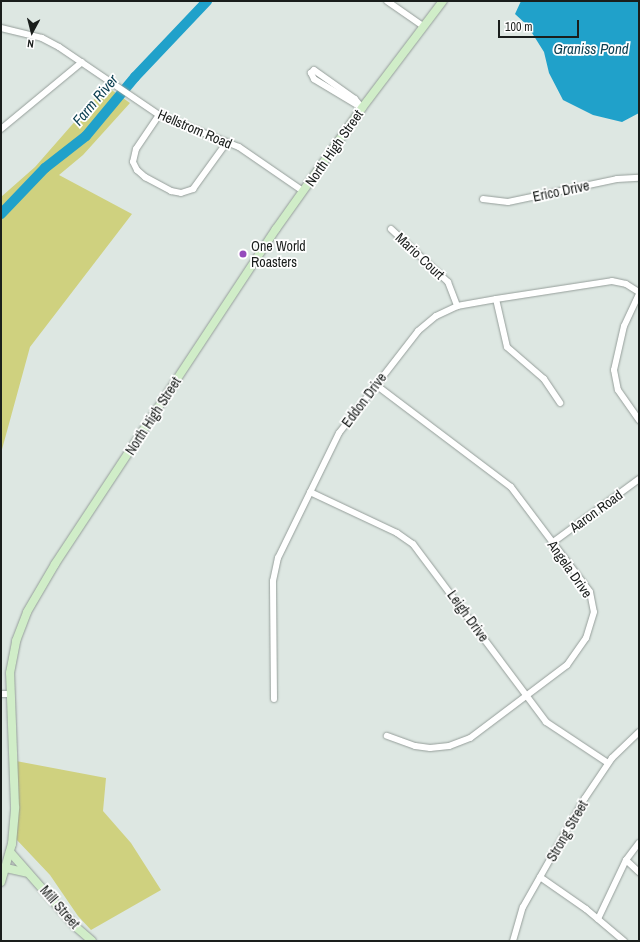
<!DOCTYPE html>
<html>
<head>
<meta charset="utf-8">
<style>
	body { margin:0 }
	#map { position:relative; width:640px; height:942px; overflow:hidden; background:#dde7e2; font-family:"Archivo Narrow",sans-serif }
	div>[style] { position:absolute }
	.green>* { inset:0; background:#cfd17f }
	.water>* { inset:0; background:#20a1ca }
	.river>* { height:10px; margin:-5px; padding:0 5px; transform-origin:5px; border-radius:5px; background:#20a1ca }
	.roads { filter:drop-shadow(0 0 1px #959e9a) drop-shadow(0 0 1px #959e9a) }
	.minor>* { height:6px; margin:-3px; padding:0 3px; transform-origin:3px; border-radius:3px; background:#fff }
	.major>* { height:8px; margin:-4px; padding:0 4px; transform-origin:4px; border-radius:4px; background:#d0edc8 }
	.dots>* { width:11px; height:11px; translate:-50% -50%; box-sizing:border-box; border:2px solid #fff; border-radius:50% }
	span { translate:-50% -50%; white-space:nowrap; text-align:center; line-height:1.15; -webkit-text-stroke:3.5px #fff; paint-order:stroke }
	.street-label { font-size:14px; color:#1a1e1c }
	.poi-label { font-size:14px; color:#1a1e1c }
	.left { translate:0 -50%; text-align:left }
	.water-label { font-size:15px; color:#0e4153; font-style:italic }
	.frame { position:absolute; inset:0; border:2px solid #1a1e1c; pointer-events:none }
	.north { position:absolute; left:12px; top:12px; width:40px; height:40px; -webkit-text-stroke:3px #fff; paint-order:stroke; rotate:187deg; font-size:11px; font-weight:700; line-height:16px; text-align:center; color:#1a1e1c }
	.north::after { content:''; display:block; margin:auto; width:14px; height:18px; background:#1a1e1c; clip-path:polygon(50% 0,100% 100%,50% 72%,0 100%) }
	.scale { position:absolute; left:498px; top:20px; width:81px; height:18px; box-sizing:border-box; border:2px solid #1a1e1c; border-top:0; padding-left:5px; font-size:12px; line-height:14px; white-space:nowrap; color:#1a1e1c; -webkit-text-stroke:3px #fff; paint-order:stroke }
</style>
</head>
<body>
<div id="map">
	<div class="green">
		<div style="clip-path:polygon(106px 86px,130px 103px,83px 155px,59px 175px,132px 214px,30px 347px,1px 453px,1px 197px,35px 167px)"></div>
		<div style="clip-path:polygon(16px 761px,106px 778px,103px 811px,131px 843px,161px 890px,91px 930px,78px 916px,50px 875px,16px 839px,18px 809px)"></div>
	</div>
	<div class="water">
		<div style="clip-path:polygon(521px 1px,639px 1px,639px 113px,622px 122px,593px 115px,563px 100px,549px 73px,544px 52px,527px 25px,515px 14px)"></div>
	</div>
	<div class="river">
		<div style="left:1px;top:214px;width:64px;rotate:-46.3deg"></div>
		<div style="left:45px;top:168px;width:52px;rotate:-38deg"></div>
		<div style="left:86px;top:136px;width:77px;rotate:-50.3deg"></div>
		<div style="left:135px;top:77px;width:105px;rotate:-46.5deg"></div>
	</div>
	<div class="roads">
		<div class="minor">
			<div style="left:387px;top:1px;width:44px;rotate:34.8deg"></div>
			<div style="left:1px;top:28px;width:42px;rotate:13.7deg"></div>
			<div style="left:42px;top:38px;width:19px;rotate:28deg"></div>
			<div style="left:59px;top:47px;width:121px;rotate:34.2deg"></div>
			<div style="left:159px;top:115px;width:86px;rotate:21.8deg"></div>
			<div style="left:239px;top:147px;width:78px;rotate:34.5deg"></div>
			<div style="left:314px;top:70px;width:50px;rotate:35.3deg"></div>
			<div style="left:355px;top:99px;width:11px;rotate:52deg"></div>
			<div style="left:362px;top:108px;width:56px;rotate:-148.9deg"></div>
			<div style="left:314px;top:79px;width:7px;rotate:-117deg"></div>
			<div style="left:311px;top:73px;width:4px;rotate:-45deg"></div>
			<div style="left:159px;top:115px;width:41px;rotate:124.1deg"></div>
			<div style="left:136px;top:149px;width:13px;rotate:103deg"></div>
			<div style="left:133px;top:162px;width:9px;rotate:63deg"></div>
			<div style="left:137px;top:170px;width:11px;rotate:41deg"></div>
			<div style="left:145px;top:177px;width:30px;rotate:28deg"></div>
			<div style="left:171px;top:191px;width:10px;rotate:11deg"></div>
			<div style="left:181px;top:193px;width:13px;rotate:-18deg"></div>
			<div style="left:193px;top:189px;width:58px;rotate:-54.1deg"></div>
			<div style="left:1px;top:129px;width:105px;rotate:-39.6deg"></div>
			<div style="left:483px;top:199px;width:25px;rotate:7deg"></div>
			<div style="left:508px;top:202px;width:111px;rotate:-11.9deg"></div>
			<div style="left:617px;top:179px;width:22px;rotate:-3deg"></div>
			<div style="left:391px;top:229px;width:78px;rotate:42.9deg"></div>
			<div style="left:448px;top:282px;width:26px;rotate:69deg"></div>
			<div style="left:639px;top:294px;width:35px;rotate:115deg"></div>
			<div style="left:624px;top:326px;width:45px;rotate:102.8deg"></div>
			<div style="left:614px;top:370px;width:20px;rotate:79deg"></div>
			<div style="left:618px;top:390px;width:37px;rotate:55deg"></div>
			<div style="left:496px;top:299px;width:49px;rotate:77.1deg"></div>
			<div style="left:507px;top:347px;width:49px;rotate:40.9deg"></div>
			<div style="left:544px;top:379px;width:29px;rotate:56deg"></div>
			<div style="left:376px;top:385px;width:169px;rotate:37.1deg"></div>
			<div style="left:511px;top:487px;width:131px;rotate:53deg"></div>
			<div style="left:590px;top:592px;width:20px;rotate:79deg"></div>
			<div style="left:594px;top:612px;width:27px;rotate:107deg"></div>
			<div style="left:586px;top:638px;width:33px;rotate:125deg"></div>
			<div style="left:567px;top:665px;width:121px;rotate:143deg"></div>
			<div style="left:470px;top:738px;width:22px;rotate:159deg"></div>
			<div style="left:449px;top:746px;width:19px;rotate:174deg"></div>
			<div style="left:430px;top:748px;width:15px;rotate:-172deg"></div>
			<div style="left:415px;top:746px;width:30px;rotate:-160deg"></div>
			<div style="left:310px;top:492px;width:96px;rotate:25.2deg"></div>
			<div style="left:397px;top:533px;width:19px;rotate:35deg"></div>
			<div style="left:413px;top:544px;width:222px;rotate:53.2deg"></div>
			<div style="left:546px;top:722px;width:74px;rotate:33.5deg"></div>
			<div style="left:552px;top:543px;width:108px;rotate:-36.3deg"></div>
			<div style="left:1px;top:694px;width:8px"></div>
			<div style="left:274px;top:699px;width:118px;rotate:-90.5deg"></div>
			<div style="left:273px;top:581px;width:24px;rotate:-78deg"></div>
			<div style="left:278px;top:558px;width:139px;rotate:-64deg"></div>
			<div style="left:339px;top:433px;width:129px;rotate:-52.2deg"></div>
			<div style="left:418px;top:331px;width:23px;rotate:-40deg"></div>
			<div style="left:436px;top:316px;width:23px;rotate:-25deg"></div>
			<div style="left:457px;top:306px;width:40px;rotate:-10deg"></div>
			<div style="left:496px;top:299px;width:117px;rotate:-8.8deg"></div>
			<div style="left:612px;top:281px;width:14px;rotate:12deg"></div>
			<div style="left:626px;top:284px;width:15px;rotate:32deg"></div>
			<div style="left:626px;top:860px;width:18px;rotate:43deg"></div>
			<div style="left:540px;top:877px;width:56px;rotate:34.8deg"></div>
			<div style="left:586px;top:909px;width:50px;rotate:40.1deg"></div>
			<div style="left:598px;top:919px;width:65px;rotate:-64.6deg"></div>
			<div style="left:626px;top:860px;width:21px;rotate:-53deg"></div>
			<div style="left:513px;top:941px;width:35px;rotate:-74deg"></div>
			<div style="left:523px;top:907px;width:125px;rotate:-60.4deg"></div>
			<div style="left:585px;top:798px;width:48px;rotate:-56deg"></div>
			<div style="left:612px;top:758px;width:37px;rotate:-44deg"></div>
		</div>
		<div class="major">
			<div style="left:10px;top:852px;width:100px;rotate:48.7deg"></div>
			<div style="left:76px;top:927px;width:21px;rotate:41deg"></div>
			<div style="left:6px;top:868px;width:22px;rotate:13deg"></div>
			<div style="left:1px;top:882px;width:40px;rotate:-74deg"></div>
			<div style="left:12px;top:844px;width:37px;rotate:-85deg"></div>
			<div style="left:15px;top:807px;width:134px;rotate:-92.1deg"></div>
			<div style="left:10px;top:673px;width:33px;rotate:-79deg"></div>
			<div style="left:16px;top:641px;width:31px;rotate:-69deg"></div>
			<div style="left:27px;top:612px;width:56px;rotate:-59.7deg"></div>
			<div style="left:55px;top:564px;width:401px;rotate:-56.6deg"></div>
			<div style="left:276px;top:229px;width:148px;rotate:-54.6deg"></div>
			<div style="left:362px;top:108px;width:134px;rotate:-52.9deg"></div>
		</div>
	</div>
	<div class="dots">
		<div style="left:243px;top:254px;background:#954abc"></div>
	</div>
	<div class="street-label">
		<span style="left:195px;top:129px;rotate:23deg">Hellstrom Road</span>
		<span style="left:334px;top:148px;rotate:-55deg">North High Street</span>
		<span style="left:561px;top:191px;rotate:-12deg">Erico Drive</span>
		<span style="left:420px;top:256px;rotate:43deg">Mario Court</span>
		<span style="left:364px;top:400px;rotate:-53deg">Eddon Drive</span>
		<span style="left:153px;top:416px;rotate:-57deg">North High Street</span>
		<span style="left:596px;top:511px;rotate:-36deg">Aaron Road</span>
		<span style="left:570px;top:569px;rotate:55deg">Angela Drive</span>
		<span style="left:468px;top:616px;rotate:54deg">Leigh Drive</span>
		<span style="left:567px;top:831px;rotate:-60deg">Strong Street</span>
		<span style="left:60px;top:907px;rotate:49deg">Mill Street</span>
	</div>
	<div class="poi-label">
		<span class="left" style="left:251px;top:254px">One World<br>Roasters</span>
	</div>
	<div class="water-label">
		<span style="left:591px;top:49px">Graniss Pond</span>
		<span style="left:95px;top:100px;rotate:-50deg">Farm River</span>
	</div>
	<div class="frame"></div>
	<div class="north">N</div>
	<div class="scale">100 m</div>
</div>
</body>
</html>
